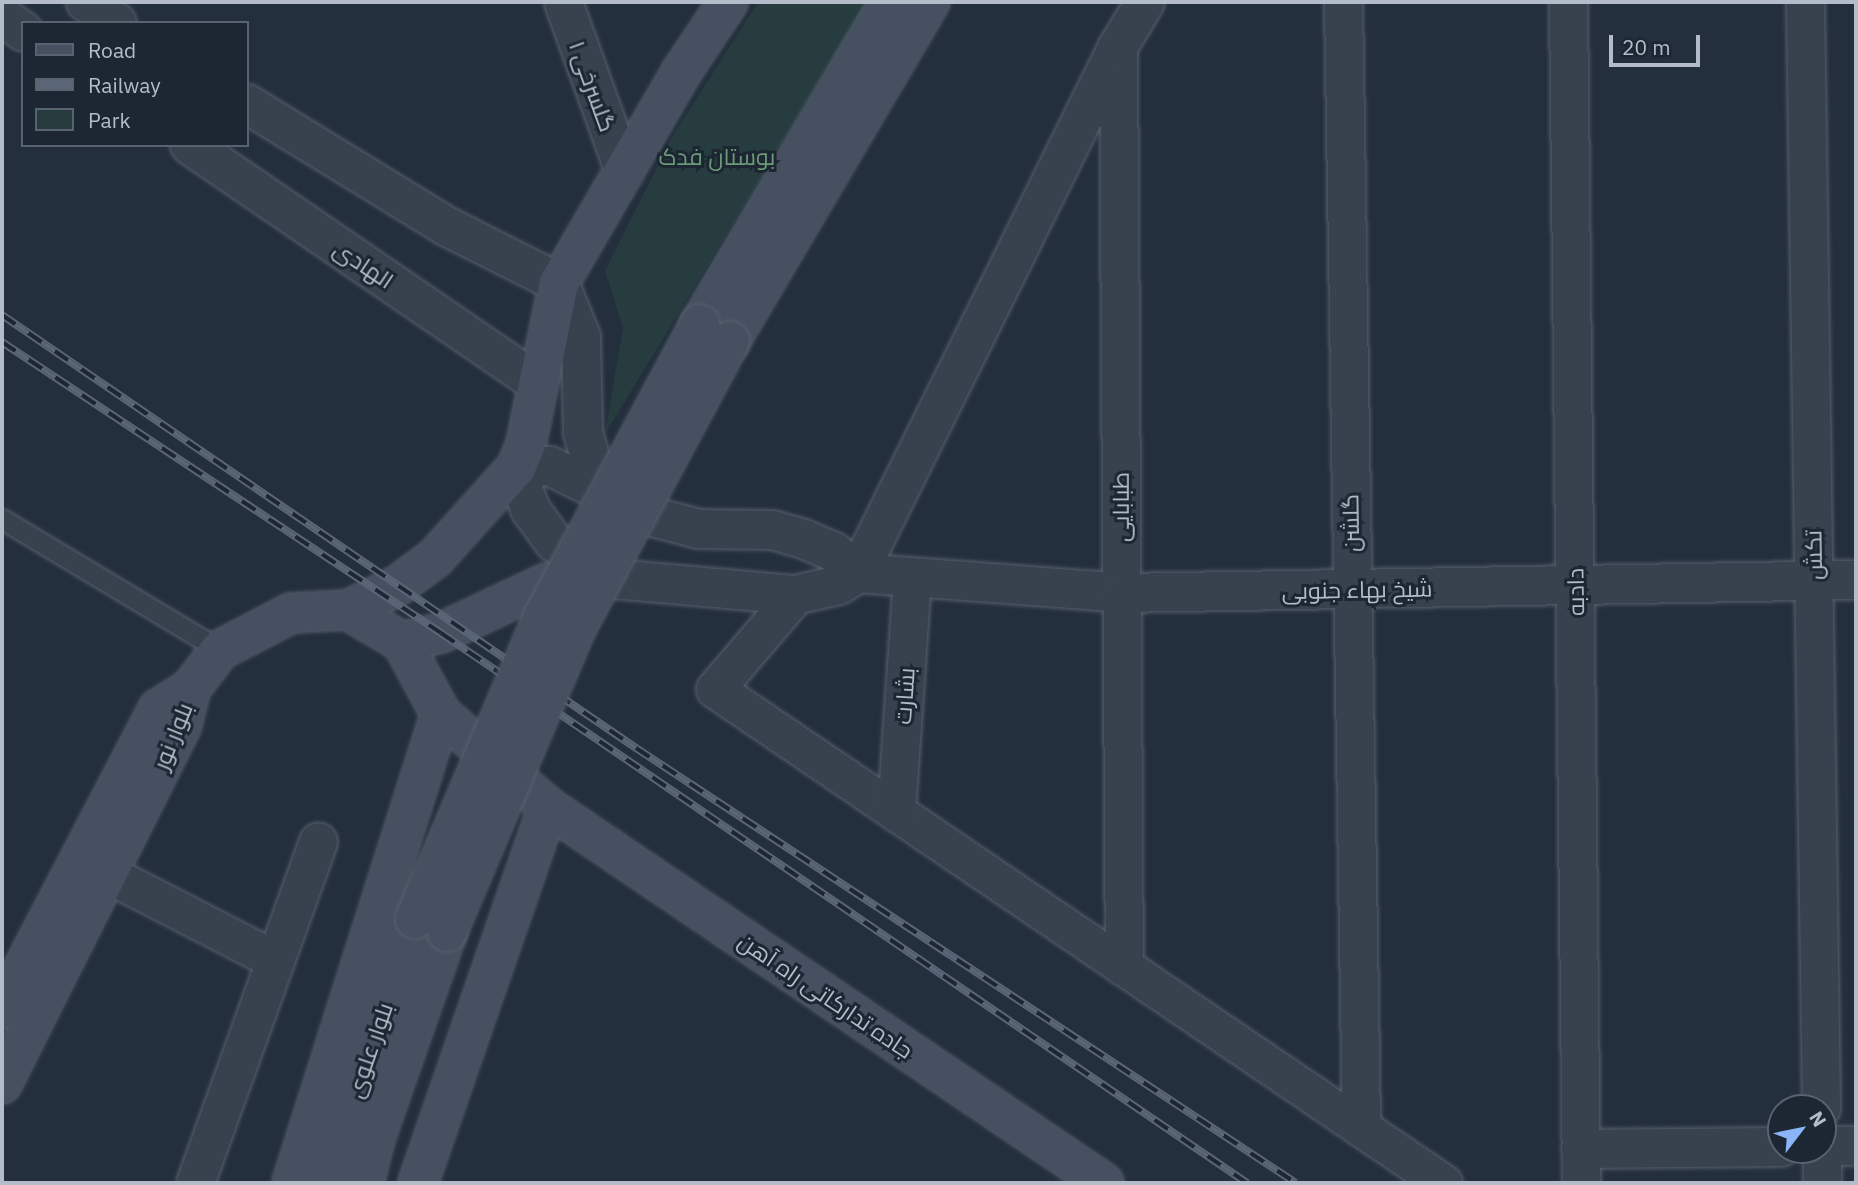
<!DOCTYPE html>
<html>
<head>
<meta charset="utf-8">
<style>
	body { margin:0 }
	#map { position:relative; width:1858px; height:1185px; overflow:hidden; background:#242f3e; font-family:"IBM Plex Sans",Cairo,sans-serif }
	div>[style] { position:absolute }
	.green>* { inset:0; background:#263c3f }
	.roads { filter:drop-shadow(0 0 2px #565f6c) drop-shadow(0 0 2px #565f6c) }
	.service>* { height:19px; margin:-9.5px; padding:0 9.5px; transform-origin:9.5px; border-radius:9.5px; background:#38414e }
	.minor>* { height:37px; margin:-18.5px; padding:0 18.5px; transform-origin:18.5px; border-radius:18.5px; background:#38414e }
	.tertiary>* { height:38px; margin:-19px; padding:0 19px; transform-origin:19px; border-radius:19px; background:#38414e }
	.secondary>* { height:38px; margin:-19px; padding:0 19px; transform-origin:19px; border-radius:19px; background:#465061 }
	.rail>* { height:8px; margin-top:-4px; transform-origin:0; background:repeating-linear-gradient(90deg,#1d2633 0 16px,#5a6575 0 32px); box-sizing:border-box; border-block:2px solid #5a6575 }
	.bridges { filter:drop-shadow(0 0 2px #565f6c) drop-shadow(0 0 2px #565f6c) }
	.secondary-bridge>* { height:38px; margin:-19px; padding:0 19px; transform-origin:19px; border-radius:19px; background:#465061 }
	span { translate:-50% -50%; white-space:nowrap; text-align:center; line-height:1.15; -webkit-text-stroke:6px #1d2633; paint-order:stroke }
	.street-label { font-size:23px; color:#b4bcc9 }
	.park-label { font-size:23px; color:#6b9a76 }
	.frame { position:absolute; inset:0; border:4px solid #b4bcc9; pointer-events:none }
	.legend { position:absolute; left:21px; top:21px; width:228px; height:126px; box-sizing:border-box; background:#1d2633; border:2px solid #59626f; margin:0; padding:9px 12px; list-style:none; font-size:21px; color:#b4bcc9 }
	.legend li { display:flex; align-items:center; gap:14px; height:35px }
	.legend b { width:35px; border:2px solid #59626f }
	.north { position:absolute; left:1767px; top:1094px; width:70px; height:70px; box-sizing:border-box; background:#1d2633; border:2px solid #59626f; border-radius:50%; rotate:58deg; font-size:19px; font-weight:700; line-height:28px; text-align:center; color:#b4bcc9 }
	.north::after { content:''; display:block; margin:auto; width:24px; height:32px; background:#8ab4f8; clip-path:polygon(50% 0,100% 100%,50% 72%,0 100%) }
	.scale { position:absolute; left:1609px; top:35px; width:91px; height:32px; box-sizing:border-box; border:4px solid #b4bcc9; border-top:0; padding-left:9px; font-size:21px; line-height:24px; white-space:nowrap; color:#b4bcc9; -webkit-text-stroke:5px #1d2633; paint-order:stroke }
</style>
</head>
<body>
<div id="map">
	<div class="green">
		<div style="clip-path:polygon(758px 2px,868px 2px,605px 434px,623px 328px,605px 271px,672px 137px)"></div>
	</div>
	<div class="roads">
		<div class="service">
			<div style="left:2px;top:519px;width:254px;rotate:31deg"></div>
		</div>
		<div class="minor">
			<div style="left:563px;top:2px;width:180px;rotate:70.2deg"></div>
			<div style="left:1343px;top:2px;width:1126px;rotate:89.08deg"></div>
			<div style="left:1568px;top:2px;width:1181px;rotate:89.37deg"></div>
			<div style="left:1805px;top:2px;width:1106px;rotate:89.17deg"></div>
			<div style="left:1118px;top:47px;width:920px;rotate:89.63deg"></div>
			<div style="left:795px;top:595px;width:123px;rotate:130.4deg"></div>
			<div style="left:715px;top:689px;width:880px;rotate:34.16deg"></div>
			<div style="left:896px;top:812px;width:233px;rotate:-86.1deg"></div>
			<div style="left:108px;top:874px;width:188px;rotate:27.2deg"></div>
			<div style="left:1822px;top:1150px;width:33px;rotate:90deg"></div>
			<div style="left:195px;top:1183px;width:363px;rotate:-70.2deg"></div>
		</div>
		<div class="tertiary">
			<div style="left:86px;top:2px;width:37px;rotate:34deg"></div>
			<div style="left:2px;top:16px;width:26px;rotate:36deg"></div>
			<div style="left:247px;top:104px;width:236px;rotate:31.5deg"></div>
			<div style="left:448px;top:227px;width:124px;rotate:26.8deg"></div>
			<div style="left:559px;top:283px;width:58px;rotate:67.8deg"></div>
			<div style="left:581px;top:337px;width:96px;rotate:88.8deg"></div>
			<div style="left:583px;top:433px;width:60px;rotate:73.7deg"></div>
			<div style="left:190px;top:145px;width:421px;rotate:34.4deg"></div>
			<div style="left:858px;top:573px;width:32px;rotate:-139deg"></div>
			<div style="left:834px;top:552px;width:33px;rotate:-157deg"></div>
			<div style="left:804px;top:539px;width:33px;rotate:-164deg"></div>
			<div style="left:772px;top:530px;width:73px;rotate:-179.2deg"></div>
			<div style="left:699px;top:529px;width:48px;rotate:-165.4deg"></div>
			<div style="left:653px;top:517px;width:115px;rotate:-153.7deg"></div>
			<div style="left:550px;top:466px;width:34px;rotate:177deg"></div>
			<div style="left:516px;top:468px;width:43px;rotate:71.1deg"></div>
			<div style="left:530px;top:509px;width:41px;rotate:54deg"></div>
			<div style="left:554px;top:542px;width:70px;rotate:31.7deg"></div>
			<div style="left:614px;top:579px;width:182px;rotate:5.1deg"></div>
			<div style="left:795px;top:595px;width:45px;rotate:-12.8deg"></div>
			<div style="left:839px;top:585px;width:22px;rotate:-32deg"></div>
			<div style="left:858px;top:573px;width:587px;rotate:-63.7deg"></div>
			<div style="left:1118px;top:47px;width:52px;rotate:-59deg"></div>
			<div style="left:858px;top:573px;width:264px;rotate:4.3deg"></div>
			<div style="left:1121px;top:593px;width:735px;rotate:-1.01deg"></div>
			<div style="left:1823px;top:1146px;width:33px"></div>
			<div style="left:1581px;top:1149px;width:200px;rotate:-0.6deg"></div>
		</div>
		<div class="secondary">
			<div style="left:700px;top:324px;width:374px;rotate:-59.5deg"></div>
			<div style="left:730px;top:341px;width:394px;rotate:-59.5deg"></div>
			<div style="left:348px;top:610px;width:63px;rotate:30.7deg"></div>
			<div style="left:402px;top:642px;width:82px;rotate:61.6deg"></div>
			<div style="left:441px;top:714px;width:142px;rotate:41deg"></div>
			<div style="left:548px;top:807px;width:671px;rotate:34.07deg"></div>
			<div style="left:402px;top:642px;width:40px;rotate:-13deg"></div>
			<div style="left:441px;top:633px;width:117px;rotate:-25.3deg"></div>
			<div style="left:547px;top:583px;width:40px;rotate:-2.9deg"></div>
			<div style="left:2px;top:1009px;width:338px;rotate:-62.5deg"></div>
			<div style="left:158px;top:709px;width:39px;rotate:-32deg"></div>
			<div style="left:191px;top:688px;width:48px;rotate:-52.7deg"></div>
			<div style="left:220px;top:650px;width:80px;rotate:-27.5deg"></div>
			<div style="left:291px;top:613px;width:57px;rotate:-3deg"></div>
			<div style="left:348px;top:610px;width:55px;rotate:-26.1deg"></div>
			<div style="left:397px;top:586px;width:47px;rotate:-36.4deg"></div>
			<div style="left:435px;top:558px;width:121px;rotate:-48deg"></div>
			<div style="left:516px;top:468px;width:26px;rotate:-67deg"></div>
			<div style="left:526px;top:444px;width:164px;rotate:-78.4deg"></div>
			<div style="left:559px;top:283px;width:245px;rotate:-59.9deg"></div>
			<div style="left:682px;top:71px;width:83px;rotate:-56.3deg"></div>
			<div style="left:2px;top:1084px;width:399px;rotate:-63.4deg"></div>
			<div style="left:181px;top:727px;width:40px;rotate:-75.6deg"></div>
			<div style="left:292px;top:1183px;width:492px;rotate:-72.4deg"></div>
			<div style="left:329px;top:1183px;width:57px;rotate:-76.7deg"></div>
			<div style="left:342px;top:1128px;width:221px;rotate:-70.7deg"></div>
			<div style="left:364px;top:1183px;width:46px;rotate:-76.3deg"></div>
			<div style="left:375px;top:1138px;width:218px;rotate:-70.7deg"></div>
			<div style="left:418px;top:1183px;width:398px;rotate:-70.9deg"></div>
		</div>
	</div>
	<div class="rail">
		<div style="left:2px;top:315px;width:768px;rotate:34.33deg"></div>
		<div style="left:636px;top:748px;width:790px;rotate:33.39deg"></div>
		<div style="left:2px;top:342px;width:527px;rotate:33.54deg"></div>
		<div style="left:441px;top:633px;width:976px;rotate:34.31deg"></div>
	</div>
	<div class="bridges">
		<div class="secondary-bridge">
			<div style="left:415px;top:919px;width:330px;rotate:-67deg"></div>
			<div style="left:544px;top:615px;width:330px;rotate:-61.8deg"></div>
			<div style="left:447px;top:932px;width:328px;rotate:-67deg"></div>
			<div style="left:575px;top:630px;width:328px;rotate:-61.8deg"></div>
		</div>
	</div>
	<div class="street-label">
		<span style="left:593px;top:86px;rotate:70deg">گلسرخی ۱</span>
		<span style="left:364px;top:264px;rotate:34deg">الهادی</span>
		<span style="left:1120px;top:507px;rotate:-90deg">طبابایی</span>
		<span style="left:1350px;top:523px;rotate:-91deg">گلشن</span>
		<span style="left:1813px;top:555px;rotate:-91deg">تکش</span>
		<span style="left:1357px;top:589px;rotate:-1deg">شیخ بهاء جنوبی</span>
		<span style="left:1575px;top:592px;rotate:-91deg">دادبه</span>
		<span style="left:904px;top:696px;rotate:-86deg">بشارت</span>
		<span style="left:172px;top:736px;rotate:-68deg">بلوار نور</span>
		<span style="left:826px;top:995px;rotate:34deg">جاده تدارکاتی راه آهن</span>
		<span style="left:369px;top:1050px;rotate:-71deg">بلوار علوی</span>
	</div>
	<div class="park-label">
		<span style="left:717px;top:156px">بوستان فدک</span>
	</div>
	<div class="frame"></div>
	<ul class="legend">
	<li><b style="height:9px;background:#465061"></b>Road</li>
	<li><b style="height:9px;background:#5a6575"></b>Railway</li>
	<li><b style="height:19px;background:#263c3f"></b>Park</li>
	</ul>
	<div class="north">N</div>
	<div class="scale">20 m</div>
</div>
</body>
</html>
